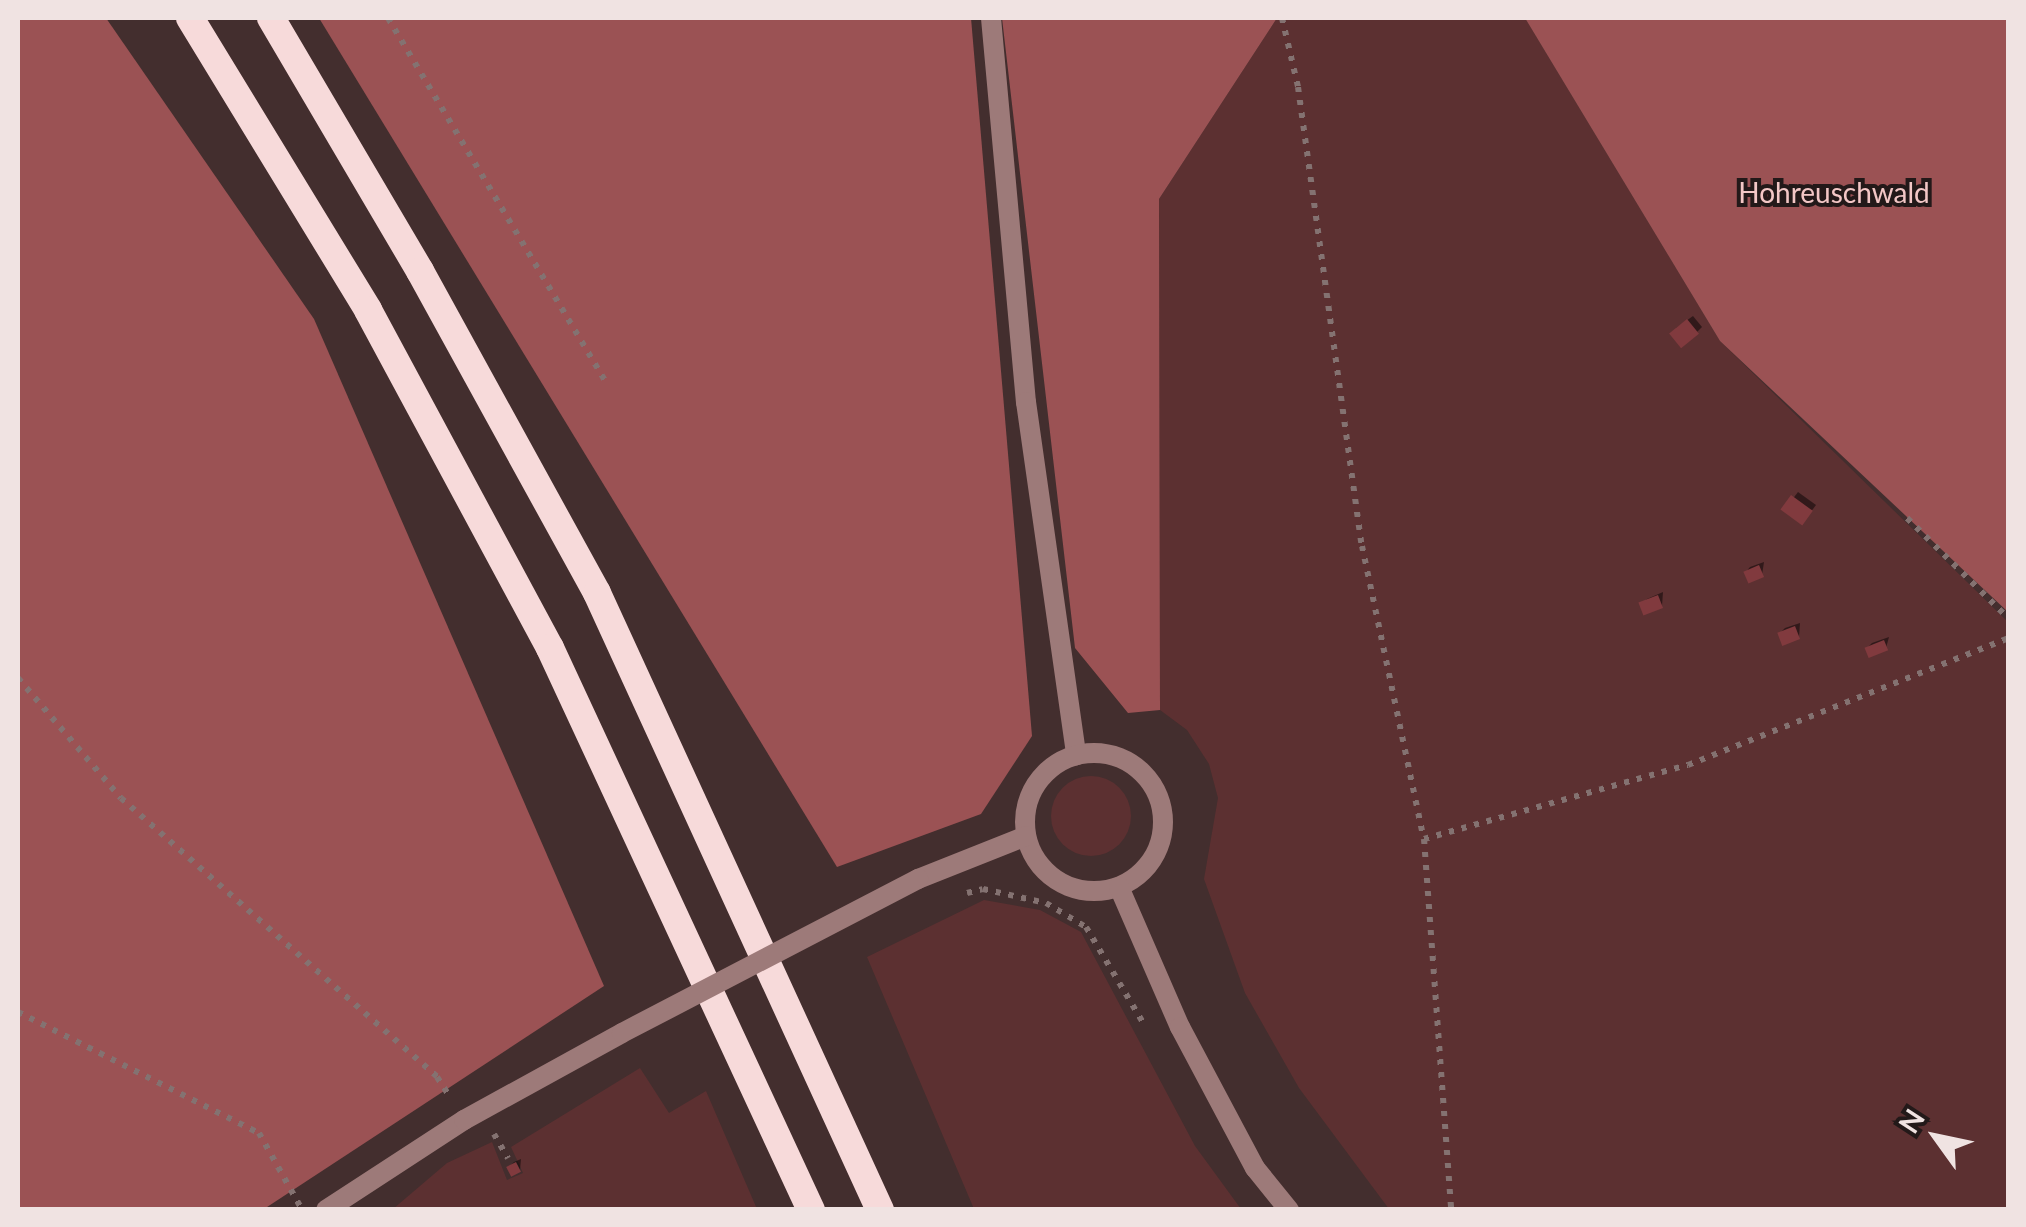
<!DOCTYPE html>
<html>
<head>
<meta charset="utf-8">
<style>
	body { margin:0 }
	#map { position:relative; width:2026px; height:1227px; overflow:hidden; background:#432e2e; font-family:Lato,sans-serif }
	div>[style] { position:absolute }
	.green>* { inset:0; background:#5c3031 }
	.round { border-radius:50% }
	.forest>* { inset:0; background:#9b5254 }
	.shadow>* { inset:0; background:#0007 }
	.building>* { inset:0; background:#813a3e; transform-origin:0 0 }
	.path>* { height:6px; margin-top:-3px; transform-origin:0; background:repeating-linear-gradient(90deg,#847271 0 5px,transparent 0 13px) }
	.tertiary>* { height:20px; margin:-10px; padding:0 10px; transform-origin:10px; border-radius:10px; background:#9d7a79 }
	.tertiary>.ring { margin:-10px; padding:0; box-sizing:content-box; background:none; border:20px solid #9d7a79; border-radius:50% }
	.trunk>* { height:28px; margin:-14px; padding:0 14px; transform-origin:14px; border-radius:14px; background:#f7dada }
	.tertiary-bridge>* { height:20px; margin:-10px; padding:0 10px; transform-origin:10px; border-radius:10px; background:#9d7a79 }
	span { translate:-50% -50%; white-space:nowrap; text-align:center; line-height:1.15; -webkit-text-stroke:8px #231919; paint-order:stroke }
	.park-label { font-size:28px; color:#f3c7c6 }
	.frame { position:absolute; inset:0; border:20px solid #f0e3e2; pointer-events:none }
	.north { position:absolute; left:1886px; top:1087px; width:100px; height:100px; -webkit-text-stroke:8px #231919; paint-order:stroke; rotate:303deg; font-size:28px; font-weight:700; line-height:40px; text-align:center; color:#f0e3e2 }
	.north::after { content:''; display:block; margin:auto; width:35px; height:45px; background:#f0e3e2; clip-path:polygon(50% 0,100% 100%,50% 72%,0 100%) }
</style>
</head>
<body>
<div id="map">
	<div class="green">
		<div style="clip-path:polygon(1277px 18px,1525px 18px,1720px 341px,2008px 622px,2008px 1209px,1389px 1209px,1299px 1088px,1245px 993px,1204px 879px,1218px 798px,1209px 764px,1187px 730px,1160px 710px,1159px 199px)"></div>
		<div class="round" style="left:1051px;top:776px;width:80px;height:80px"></div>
		<div style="clip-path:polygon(984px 900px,1040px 910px,1081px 932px,1195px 1146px,1241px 1209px,974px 1209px,867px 957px)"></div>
		<div style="clip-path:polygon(640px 1068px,669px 1113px,706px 1091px,757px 1209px,393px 1209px,447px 1163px,492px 1142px,507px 1180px,523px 1173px,511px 1147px)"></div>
	</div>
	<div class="forest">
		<div style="clip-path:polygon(18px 18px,106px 18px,314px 319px,604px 986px,264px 1209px,18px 1209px)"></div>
		<div style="clip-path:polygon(319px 18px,971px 18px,1032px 736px,981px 814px,837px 867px)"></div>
		<div style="clip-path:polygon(1002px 18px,1277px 18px,1159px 199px,1160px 710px,1128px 713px,1075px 648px)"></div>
		<div style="clip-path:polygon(1525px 18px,2008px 18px,2008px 612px,1720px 341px)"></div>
	</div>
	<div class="shadow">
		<div style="clip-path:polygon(1693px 316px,1702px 327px,1697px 332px,1676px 328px)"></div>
		<div style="clip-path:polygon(1798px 492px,1816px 505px,1807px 517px,1785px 509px)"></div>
		<div style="clip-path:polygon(1764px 562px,1762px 575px,1746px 572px,1750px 567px)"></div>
		<div style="clip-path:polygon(1663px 592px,1662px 606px,1642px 604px,1647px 599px)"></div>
		<div style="clip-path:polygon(1800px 623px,1799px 637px,1780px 633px,1785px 628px)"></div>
		<div style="clip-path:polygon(1889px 637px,1886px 648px,1867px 648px,1872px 643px)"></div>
		<div style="clip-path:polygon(521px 1159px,520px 1170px,509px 1167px,514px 1162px)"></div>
	</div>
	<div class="building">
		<div style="left:1687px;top:319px;width:19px;height:23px;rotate:51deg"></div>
		<div style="left:1791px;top:495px;width:27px;height:18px;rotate:36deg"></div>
		<div style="left:1759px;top:565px;width:13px;height:17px;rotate:67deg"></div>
		<div style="left:1658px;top:595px;width:14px;height:21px;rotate:69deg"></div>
		<div style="left:1795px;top:626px;width:14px;height:19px;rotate:69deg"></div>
		<div style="left:1884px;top:640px;width:11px;height:21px;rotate:68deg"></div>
		<div style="left:516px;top:1162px;width:11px;height:11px;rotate:63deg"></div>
	</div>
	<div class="path">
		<div style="left:388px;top:18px;width:428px;rotate:59.1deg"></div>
		<div style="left:1282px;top:18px;width:71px;rotate:76.9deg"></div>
		<div style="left:1298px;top:87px;width:463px;rotate:82.1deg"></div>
		<div style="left:1362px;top:546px;width:299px;rotate:78.1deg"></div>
		<div style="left:1424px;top:839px;width:372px;rotate:85.8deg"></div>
		<div style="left:1907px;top:518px;width:142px;rotate:44.7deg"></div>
		<div style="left:18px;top:678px;width:158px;rotate:49.4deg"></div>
		<div style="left:121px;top:798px;width:422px;rotate:41.4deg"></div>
		<div style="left:437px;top:1077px;width:24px;rotate:57deg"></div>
		<div style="left:1424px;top:839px;width:274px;rotate:-15.7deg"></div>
		<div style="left:1688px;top:765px;width:344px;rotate:-21.6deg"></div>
		<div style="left:967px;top:893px;width:16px;rotate:-14deg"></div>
		<div style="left:983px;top:889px;width:65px;rotate:12.5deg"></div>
		<div style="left:1046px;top:903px;width:47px;rotate:31deg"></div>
		<div style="left:1086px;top:927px;width:115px;rotate:59.2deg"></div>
		<div style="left:18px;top:1012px;width:270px;rotate:26.7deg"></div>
		<div style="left:259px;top:1133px;width:84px;rotate:60.7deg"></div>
		<div style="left:494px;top:1134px;width:28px;rotate:60deg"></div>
	</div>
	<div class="tertiary">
		<div style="left:991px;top:18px;width:386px;rotate:84.8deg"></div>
		<div style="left:1026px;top:402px;width:357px;rotate:81.9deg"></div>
		<div class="ring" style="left:1025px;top:753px;width:118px;height:118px"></div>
		<div style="left:918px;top:879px;width:116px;rotate:-21.7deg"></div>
		<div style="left:1119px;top:887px;width:153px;rotate:66.5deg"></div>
		<div style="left:1180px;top:1027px;width:160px;rotate:62deg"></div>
		<div style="left:1255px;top:1168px;width:54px;rotate:51deg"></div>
		<div style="left:326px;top:1210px;width:165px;rotate:-33.1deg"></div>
		<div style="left:464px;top:1120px;width:180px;rotate:-28.8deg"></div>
	</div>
	<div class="trunk">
		<div style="left:190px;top:18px;width:342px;rotate:58.6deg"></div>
		<div style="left:368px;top:310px;width:384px;rotate:61.7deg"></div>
		<div style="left:550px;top:648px;width:620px;rotate:65.09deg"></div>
		<div style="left:271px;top:18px;width:294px;rotate:59.5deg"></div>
		<div style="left:420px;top:271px;width:367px;rotate:61.2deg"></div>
		<div style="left:597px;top:593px;width:679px;rotate:65.36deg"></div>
	</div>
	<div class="tertiary-bridge">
		<div style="left:622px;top:1033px;width:334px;rotate:-27.5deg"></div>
	</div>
	<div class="park-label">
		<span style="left:1834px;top:192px">Hohreuschwald</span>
	</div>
	<div class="frame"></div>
	<div class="north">N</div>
</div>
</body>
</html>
